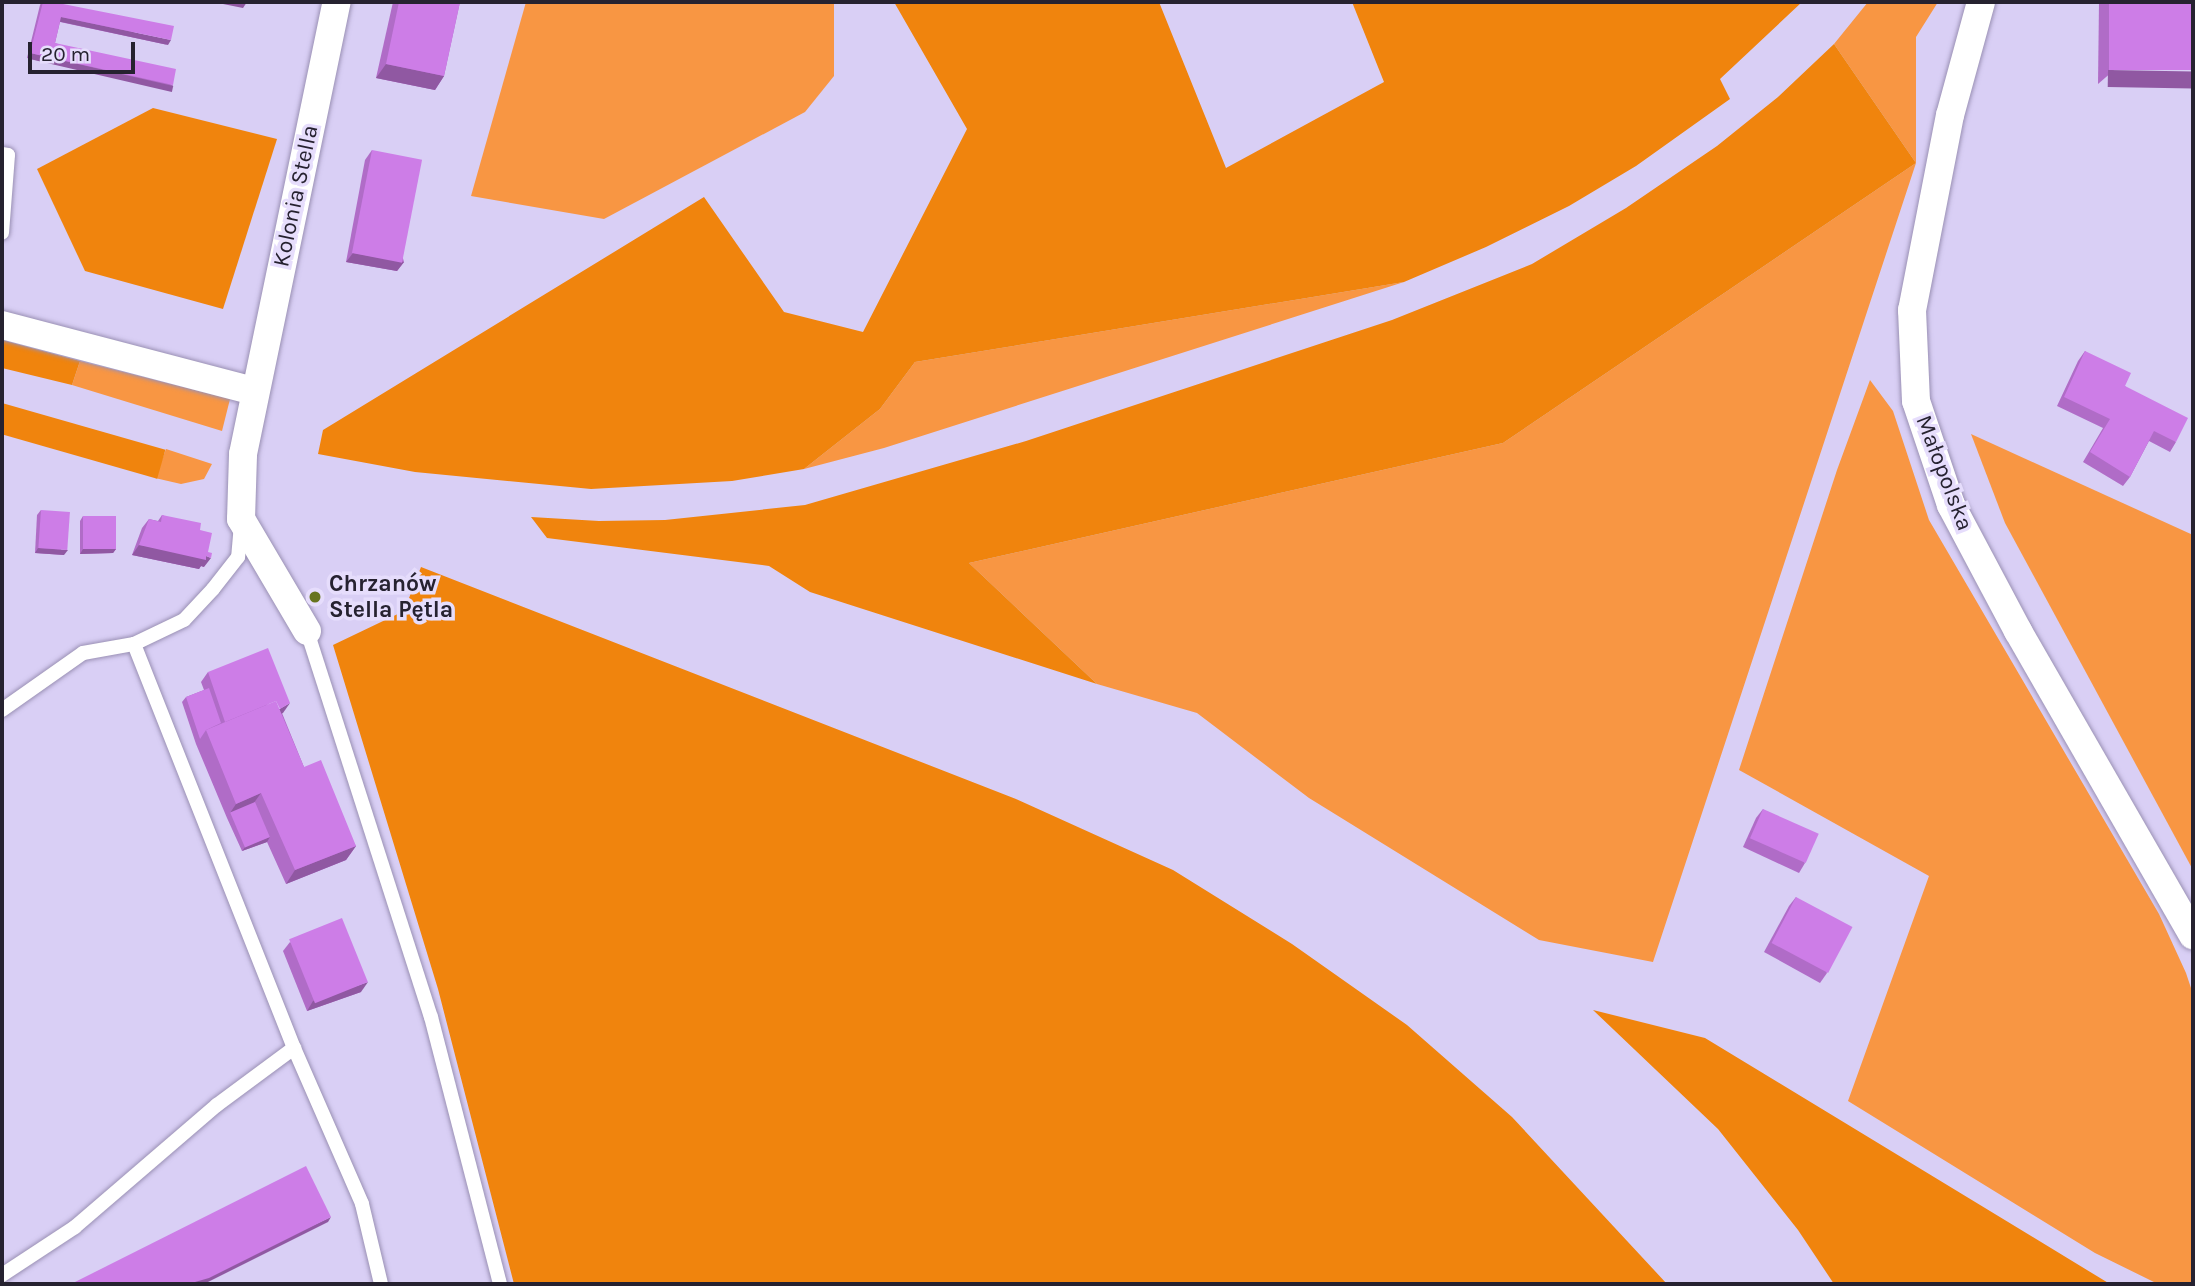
<!DOCTYPE html>
<html>
<head>
<meta charset="utf-8">
<style>
	body { margin:0 }
	#map { position:relative; width:2195px; height:1286px; overflow:hidden; background:#d9cff5; font-family:Karla,sans-serif }
	div>[style] { position:absolute }
	.green>* { inset:0; background:#f89643 }
	.forest>* { inset:0; background:#f0840d; transform-origin:0 0 }
	.roads { filter:drop-shadow(0 0 2px #9a90b4) drop-shadow(0 0 2px #9a90b4) }
	.lane>* { height:14px; margin:-7px; padding:0 7px; transform-origin:7px; border-radius:7px; background:#fff }
	.street>* { height:28px; margin:-14px; padding:0 14px; transform-origin:14px; border-radius:14px; background:#fff }
	.wall>* { inset:0; background:#b06cc7 }
	.shaded-wall>* { inset:0; background:#9058a2; transform-origin:0 0 }
	.building>* { inset:0; background:#cd7de7; transform-origin:0 0 }
	.dots>* { width:19px; height:19px; translate:-50% -50%; box-sizing:border-box; border:4px solid #e6ddfc; border-radius:50% }
	span { translate:-50% -50%; white-space:nowrap; text-align:center; line-height:1.15; -webkit-text-stroke:7px #e6ddfc; paint-order:stroke }
	.street-label { font-size:23px; color:#262230 }
	.poi-label { font-size:23px; color:#262230; font-weight:700 }
	.left { translate:0 -50%; text-align:left }
	.frame { position:absolute; inset:0; border:4px solid #262230; pointer-events:none }
	.scale { position:absolute; left:28px; top:42px; width:107px; height:32px; box-sizing:border-box; border:4px solid #262230; border-top:0; padding-left:9px; font-size:21px; line-height:24px; white-space:nowrap; color:#262230; -webkit-text-stroke:5px #e6ddfc; paint-order:stroke }
</style>
</head>
<body>
<div id="map">
	<div class="green">
		<div style="clip-path:polygon(526px 2px,834px 2px,834px 76px,805px 112px,604px 219px,471px 196px)"></div>
		<div style="clip-path:polygon(1868px 2px,1938px 2px,1916px 37px,1916px 163px,1653px 962px,1539px 940px,1309px 798px,1197px 713px,1097px 684px,969px 563px,1503px 443px,1916px 163px,1834px 44px)"></div>
		<div style="clip-path:polygon(1404px 282px,884px 448px,804px 469px,880px 409px,915px 362px)"></div>
		<div style="clip-path:polygon(80px 361px,230px 399px,222px 431px,72px 385px)"></div>
		<div style="clip-path:polygon(1870px 380px,1893px 411px,1929px 520px,2159px 914px,2186px 973px,2193px 994px,2193px 1284px,2158px 1284px,2095px 1253px,1848px 1101px,1929px 876px,1739px 770px,1837px 470px)"></div>
		<div style="clip-path:polygon(1971px 434px,2193px 535px,2193px 870px,2005px 523px)"></div>
		<div style="clip-path:polygon(166px 449px,212px 464px,204px 479px,181px 484px,155px 478px)"></div>
	</div>
	<div class="forest">
		<div style="clip-path:polygon(894px 2px,1159px 2px,1226px 168px,1384px 82px,1352px 2px,1802px 2px,1720px 79px,1730px 99px,1636px 166px,1569px 206px,1486px 247px,1404px 282px,915px 362px,880px 409px,804px 469px,732px 481px,591px 489px,415px 472px,318px 454px,323px 430px,704px 197px,784px 312px,863px 332px,967px 129px)"></div>
		<div style="clip-path:polygon(1834px 44px,1916px 163px,1503px 443px,969px 563px,1097px 684px,810px 592px,769px 566px,547px 538px,531px 517px,599px 521px,665px 520px,805px 505px,1026px 441px,1392px 320px,1532px 264px,1626px 208px,1717px 146px,1778px 97px)"></div>
		<div style="clip-path:polygon(153px 108px,277px 139px,223px 309px,85px 271px,37px 169px)"></div>
		<div style="clip-path:polygon(2px 340px,80px 361px,72px 385px,2px 368px)"></div>
		<div style="left:2px;top:403px;width:170px;height:30px;rotate:16deg"></div>
		<div style="clip-path:polygon(421px 567px,1016px 799px,1173px 870px,1292px 944px,1407px 1025px,1512px 1117px,1667px 1284px,514px 1284px,438px 989px,333px 645px,404px 611px)"></div>
		<div style="clip-path:polygon(1593px 1010px,1705px 1038px,2110px 1284px,1834px 1284px,1798px 1230px,1718px 1129px)"></div>
	</div>
	<div class="roads">
		<div class="lane">
			<div style="left:2px;top:154px;width:6px;rotate:9deg"></div>
			<div style="left:8px;top:155px;width:78px;rotate:94.4deg"></div>
			<div style="left:241px;top:524px;width:33px;rotate:95deg"></div>
			<div style="left:238px;top:557px;width:41px;rotate:128deg"></div>
			<div style="left:213px;top:589px;width:42px;rotate:133.1deg"></div>
			<div style="left:184px;top:620px;width:55px;rotate:154.4deg"></div>
			<div style="left:134px;top:644px;width:435px;rotate:68.4deg"></div>
			<div style="left:294px;top:1048px;width:170px;rotate:66.4deg"></div>
			<div style="left:362px;top:1204px;width:82px;rotate:76.6deg"></div>
			<div style="left:307px;top:631px;width:405px;rotate:72.2deg"></div>
			<div style="left:431px;top:1017px;width:276px;rotate:75.5deg"></div>
			<div style="left:2px;top:710px;width:99px;rotate:-35.1deg"></div>
			<div style="left:83px;top:653px;width:52px;rotate:-10deg"></div>
			<div style="left:2px;top:1275px;width:87px;rotate:-33.3deg"></div>
			<div style="left:75px;top:1227px;width:187px;rotate:-40.7deg"></div>
			<div style="left:217px;top:1105px;width:96px;rotate:-36.5deg"></div>
		</div>
		<div class="street">
			<div style="left:1981px;top:2px;width:117px;rotate:105.3deg"></div>
			<div style="left:1950px;top:115px;width:199px;rotate:101deg"></div>
			<div style="left:1912px;top:310px;width:91px;rotate:87.5deg"></div>
			<div style="left:1916px;top:401px;width:110px;rotate:71.4deg"></div>
			<div style="left:1951px;top:505px;width:143px;rotate:62deg"></div>
			<div style="left:2018px;top:631px;width:351px;rotate:60.1deg"></div>
			<div style="left:2px;top:325px;width:260px;rotate:14.7deg"></div>
			<div style="left:307px;top:631px;width:130px;rotate:-120.5deg"></div>
			<div style="left:241px;top:519px;width:65px;rotate:-88.2deg"></div>
			<div style="left:243px;top:454px;width:462px;rotate:-78.3deg"></div>
		</div>
	</div>
	<div class="wall">
		<div style="clip-path:polygon(42px 2px,53px 2px,168px 45px,60px 22px,55px 43px,173px 85px,170px 90px,27px 58px,40px 5px)"></div>
		<div style="clip-path:polygon(393px 2px,460px 2px,444px 76px,435px 90px,376px 78px)"></div>
		<div style="clip-path:polygon(2099px 2px,2193px 2px,2098px 84px)"></div>
		<div style="clip-path:polygon(372px 150px,404px 262px,397px 271px,346px 262px,365px 160px)"></div>
		<div style="clip-path:polygon(2085px 351px,2125px 386px,2176px 442px,2170px 452px,2149px 441px,2130px 477px,2123px 486px,2083px 462px,2103px 428px,2057px 406px,2078px 361px)"></div>
		<div style="clip-path:polygon(41px 510px,64px 555px,35px 553px,37px 515px)"></div>
		<div style="clip-path:polygon(162px 515px,200px 530px,204px 567px,201px 566px,199px 569px,132px 555px,142px 528px,149px 519px,158px 521px)"></div>
		<div style="clip-path:polygon(83px 516px,116px 549px,113px 553px,80px 554px,80px 521px)"></div>
		<div style="clip-path:polygon(208px 672px,283px 713px,282px 713px,304px 767px,356px 846px,346px 860px,286px 884px,267px 842px,242px 851px,227px 818px,196px 744px,182px 702px,186px 697px,204px 690px,201px 682px)"></div>
		<div style="clip-path:polygon(1763px 809px,1805px 863px,1799px 873px,1743px 847px,1756px 818px)"></div>
		<div style="clip-path:polygon(1796px 897px,1827px 973px,1820px 983px,1764px 952px,1789px 906px)"></div>
		<div style="clip-path:polygon(290px 942px,361px 992px,307px 1011px,283px 951px)"></div>
	</div>
	<div class="shaded-wall">
		<div style="clip-path:polygon(213px 2px,247px 2px,243px 8px)"></div>
		<div style="clip-path:polygon(61px 17px,171px 40px,168px 45px,57px 21px)"></div>
		<div style="left:30px;top:53px;width:147px;height:6px;rotate:13deg"></div>
		<div style="clip-path:polygon(386px 64px,444px 76px,435px 90px,376px 78px)"></div>
		<div style="left:2108px;top:70px;width:85px;height:17px;rotate:1deg"></div>
		<div style="clip-path:polygon(353px 253px,404px 262px,397px 271px,346px 262px)"></div>
		<div style="clip-path:polygon(139px 545px,206px 556px,211px 558px,204px 567px,201px 566px,199px 569px,132px 555px)"></div>
		<div style="clip-path:polygon(38px 548px,68px 550px,64px 555px,35px 553px)"></div>
		<div style="clip-path:polygon(83px 549px,116px 549px,113px 553px,80px 554px)"></div>
		<div style="clip-path:polygon(290px 703px,283px 713px,269px 720px,276px 711px)"></div>
		<div style="clip-path:polygon(261px 793px,251px 807px,230px 813px,236px 804px)"></div>
		<div style="clip-path:polygon(270px 837px,267px 842px,242px 851px,246px 846px)"></div>
		<div style="clip-path:polygon(356px 846px,346px 860px,286px 884px,295px 870px)"></div>
		<div style="clip-path:polygon(368px 982px,361px 992px,307px 1011px,313px 1001px)"></div>
		<div style="clip-path:polygon(331px 1217px,328px 1222px,206px 1283px,188px 1284px)"></div>
	</div>
	<div class="building">
		<div style="clip-path:polygon(43px 2px,53px 2px,174px 26px,171px 40px,61px 17px,55px 43px,176px 69px,173px 85px,30px 53px)"></div>
		<div style="clip-path:polygon(399px 2px,460px 2px,444px 76px,386px 64px)"></div>
		<div style="left:2109px;top:2px;width:84px;height:68px"></div>
		<div style="left:372px;top:150px;width:51px;height:105px;rotate:11deg"></div>
		<div style="clip-path:polygon(2085px 351px,2131px 373px,2125px 386px,2188px 418px,2176px 442px,2154px 431px,2130px 477px,2090px 452px,2110px 419px,2064px 397px)"></div>
		<div style="left:41px;top:510px;width:29px;height:38px;rotate:4deg"></div>
		<div style="clip-path:polygon(162px 515px,201px 523px,200px 530px,212px 533px,208px 552px,212px 553px,211px 558px,206px 556px,206px 560px,139px 545px,149px 519px,161px 522px)"></div>
		<div style="left:83px;top:516px;width:33px;height:33px"></div>
		<div style="clip-path:polygon(268px 648px,290px 703px,280px 709px,276px 701px,225px 722px,208px 672px)"></div>
		<div style="clip-path:polygon(209px 688px,221px 723px,206px 730px,200px 739px,186px 697px)"></div>
		<div style="clip-path:polygon(276px 701px,304px 767px,321px 760px,356px 846px,295px 870px,261px 793px,236px 804px,206px 730px)"></div>
		<div style="left:255px;top:802px;width:38px;height:27px;rotate:67deg"></div>
		<div style="left:1763px;top:809px;width:61px;height:32px;rotate:24deg"></div>
		<div style="left:1796px;top:897px;width:64px;height:52px;rotate:28deg"></div>
		<div style="left:342px;top:918px;width:69px;height:57px;rotate:68deg"></div>
		<div style="clip-path:polygon(306px 1166px,331px 1217px,209px 1278px,188px 1284px,71px 1284px)"></div>
	</div>
	<div class="dots">
		<div style="left:315px;top:597px;background:#67741f"></div>
	</div>
	<div class="street-label">
		<span style="left:296px;top:196px;rotate:-78deg">Kolonia Stella</span>
		<span style="left:1944px;top:473px;rotate:69deg">Małopolska</span>
	</div>
	<div class="poi-label">
		<span class="left" style="left:329px;top:597px">Chrzanów<br>Stella Pętla</span>
	</div>
	<div class="frame"></div>
	<div class="scale">20 m</div>
</div>
</body>
</html>
